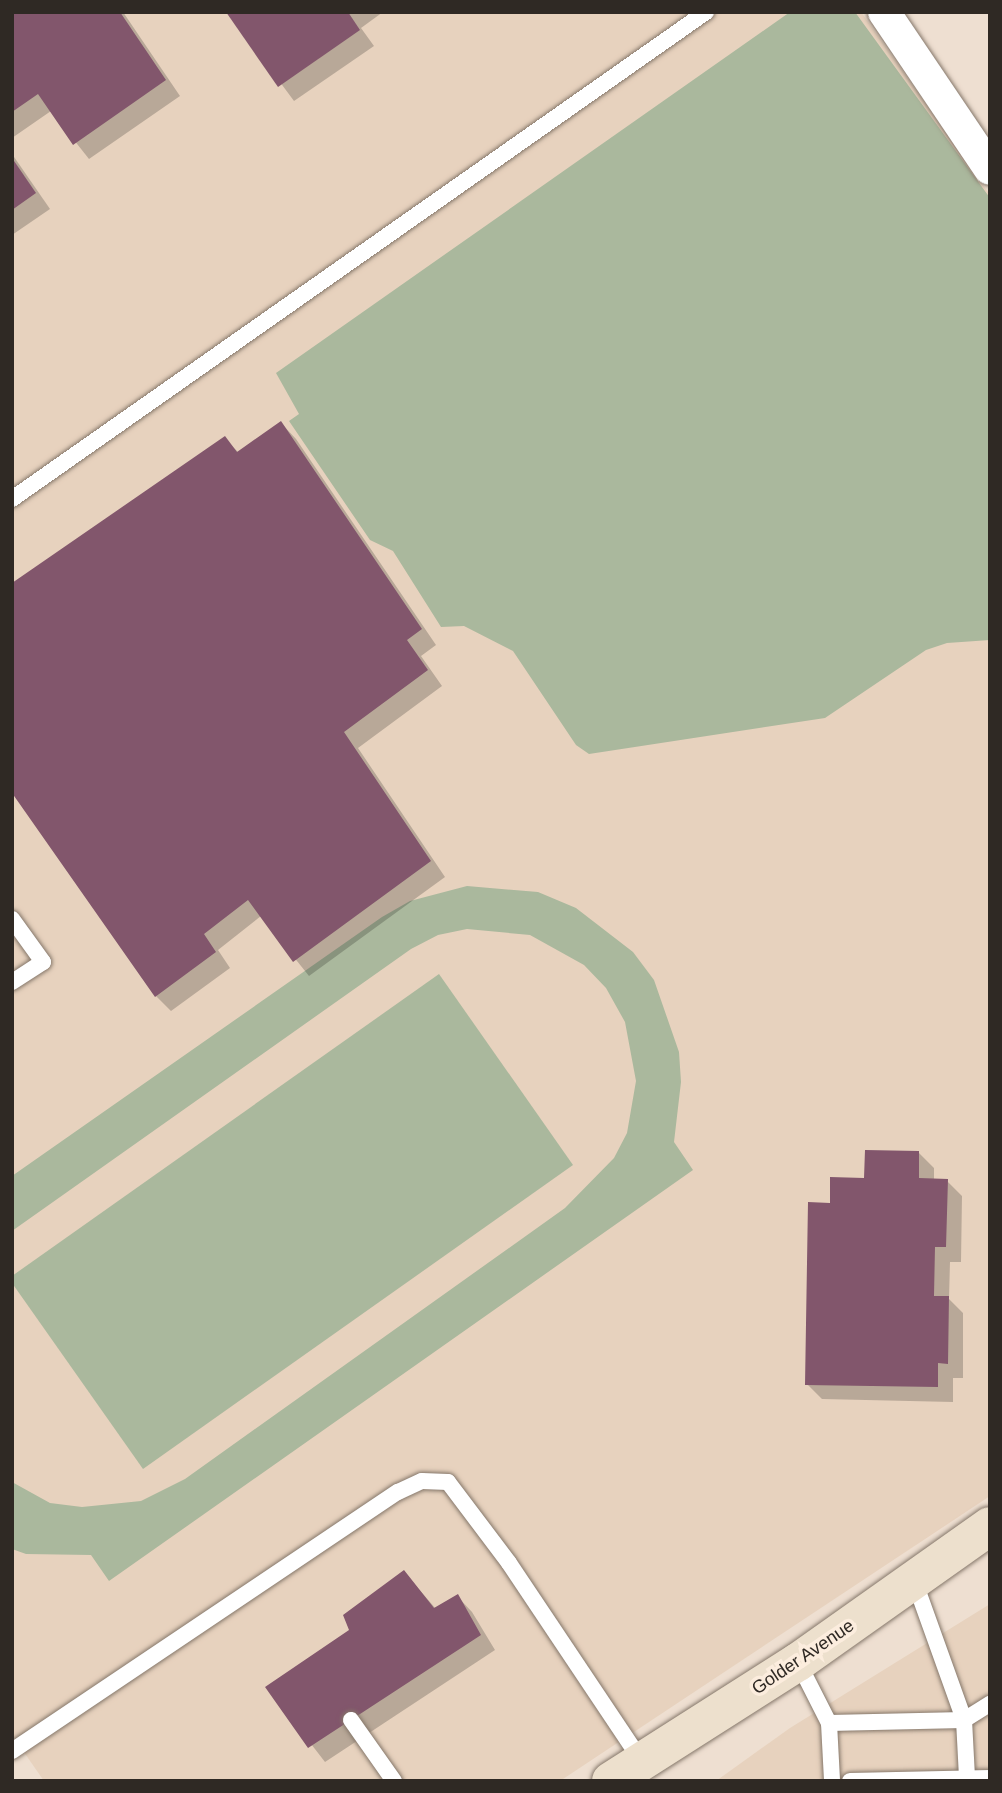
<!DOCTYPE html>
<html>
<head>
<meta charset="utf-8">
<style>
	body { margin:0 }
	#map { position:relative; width:1002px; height:1793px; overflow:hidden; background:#eedfd1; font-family:Helvetica,sans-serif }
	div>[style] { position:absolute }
	.built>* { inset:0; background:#e7d2be }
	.green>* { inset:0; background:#aab89d }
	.shadow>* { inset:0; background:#0003 }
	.building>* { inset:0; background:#82566c }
	.roads { filter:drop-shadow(0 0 2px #85776a) drop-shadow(0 0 2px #85776a) }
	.lane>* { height:16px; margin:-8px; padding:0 8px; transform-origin:8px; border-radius:8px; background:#fff }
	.street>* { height:32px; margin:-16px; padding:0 16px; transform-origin:16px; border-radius:16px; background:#fff }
	.secondary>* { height:38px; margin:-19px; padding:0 19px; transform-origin:19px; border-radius:19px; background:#ede0cd }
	span { translate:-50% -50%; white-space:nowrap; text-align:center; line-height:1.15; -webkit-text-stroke:7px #fcedde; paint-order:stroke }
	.street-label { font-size:18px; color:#2f2924 }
	.frame { position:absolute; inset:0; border:14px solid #2f2924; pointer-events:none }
</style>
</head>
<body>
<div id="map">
	<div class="built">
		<div style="clip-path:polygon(12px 12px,861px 12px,990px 195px,990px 1496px,560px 1781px,44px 1781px,12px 1735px)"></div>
		<div style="clip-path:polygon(990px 1604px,990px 1781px,716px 1781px,790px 1728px)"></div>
	</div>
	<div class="green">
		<div style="clip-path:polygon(790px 12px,855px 12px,990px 198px,990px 640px,947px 643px,926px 650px,825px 718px,589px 754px,576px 745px,513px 651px,464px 626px,441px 627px,393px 551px,370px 540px,289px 421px,299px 414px,276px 373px)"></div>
		<div style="clip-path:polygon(467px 886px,538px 892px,576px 908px,633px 952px,654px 980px,679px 1052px,681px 1082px,674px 1142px,693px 1170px,109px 1581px,91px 1555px,26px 1554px,12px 1549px,12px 1482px,50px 1503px,82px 1507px,141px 1501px,185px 1479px,565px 1208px,614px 1158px,627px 1133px,636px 1081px,625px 1022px,606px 988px,584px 965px,530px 935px,467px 929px,438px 935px,411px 949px,12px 1231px,12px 1176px,382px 917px,410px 901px)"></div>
		<div style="clip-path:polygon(439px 974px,573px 1165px,143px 1469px,12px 1283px,12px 1276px)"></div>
	</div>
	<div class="shadow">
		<div style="clip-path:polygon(12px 12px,123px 12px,180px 96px,89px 159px,51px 111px,12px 138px)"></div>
		<div style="clip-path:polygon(228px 12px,383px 12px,361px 28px,374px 46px,294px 101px)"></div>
		<div style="clip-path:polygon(12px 154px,50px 209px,12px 235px)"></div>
		<div style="clip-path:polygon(281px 423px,296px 439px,436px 645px,421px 656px,442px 686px,358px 748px,445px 877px,309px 976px,261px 916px,218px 950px,230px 968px,171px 1011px,156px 996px,224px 438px,238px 452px)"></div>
		<div style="clip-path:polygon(919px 1153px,934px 1168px,934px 1180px,947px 1181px,962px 1196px,961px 1262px,950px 1262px,949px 1299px,963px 1313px,963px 1378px,953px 1378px,953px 1402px,822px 1399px,807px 1384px,831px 1205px,866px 1179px)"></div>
		<div style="clip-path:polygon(404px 1572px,436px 1609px,457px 1596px,472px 1612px,495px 1650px,325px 1762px,267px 1687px,351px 1631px)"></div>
	</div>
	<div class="building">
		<div style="clip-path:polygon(12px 12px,120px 12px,166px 80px,73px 145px,38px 94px,12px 112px)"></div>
		<div style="clip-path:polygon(226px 12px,348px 12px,360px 30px,278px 87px)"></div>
		<div style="clip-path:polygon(12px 158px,36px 193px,12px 210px)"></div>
		<div style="clip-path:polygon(281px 421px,422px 629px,407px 640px,428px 670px,344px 732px,431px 861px,293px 962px,248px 900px,204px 934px,216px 952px,155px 997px,12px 793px,12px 583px,225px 436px,237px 452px)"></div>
		<div style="clip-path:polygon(865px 1150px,919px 1151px,919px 1178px,948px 1179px,946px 1247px,935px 1247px,934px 1296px,949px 1296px,948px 1364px,938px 1363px,938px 1387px,805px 1385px,808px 1202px,830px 1203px,830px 1177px,864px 1178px)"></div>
		<div style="clip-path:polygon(404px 1570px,434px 1608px,458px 1594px,481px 1635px,308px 1748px,265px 1687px,349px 1630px,343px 1615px)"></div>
	</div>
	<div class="roads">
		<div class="lane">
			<div style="left:12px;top:499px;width:848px;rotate:-35.06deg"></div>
			<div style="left:12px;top:919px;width:53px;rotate:54.2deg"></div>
			<div style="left:43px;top:962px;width:37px;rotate:147deg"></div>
			<div style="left:914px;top:1580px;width:149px;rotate:70.3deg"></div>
			<div style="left:964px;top:1720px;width:58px;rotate:87deg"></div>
			<div style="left:798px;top:1662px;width:68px;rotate:63.1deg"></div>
			<div style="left:829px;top:1723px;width:58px;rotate:87deg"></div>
			<div style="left:351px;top:1720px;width:75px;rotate:54.8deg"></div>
			<div style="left:829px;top:1723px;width:135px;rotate:-1.3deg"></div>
			<div style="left:964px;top:1720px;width:31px;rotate:-32deg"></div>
			<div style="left:12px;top:1751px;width:465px;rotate:-33.9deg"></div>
			<div style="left:398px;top:1492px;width:26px;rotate:-25deg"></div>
			<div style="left:422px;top:1481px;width:26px;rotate:2deg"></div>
			<div style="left:448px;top:1482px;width:101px;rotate:53deg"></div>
			<div style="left:509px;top:1563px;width:237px;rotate:56.2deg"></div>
			<div style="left:850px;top:1781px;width:140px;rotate:-1.2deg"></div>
		</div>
		<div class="street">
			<div style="left:884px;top:12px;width:189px;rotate:56deg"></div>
		</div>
		<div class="secondary">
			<div style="left:611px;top:1781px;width:222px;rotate:-32.5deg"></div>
			<div style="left:798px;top:1662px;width:235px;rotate:-35.3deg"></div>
		</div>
	</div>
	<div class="street-label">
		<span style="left:803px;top:1657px;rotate:-34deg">Golder Avenue</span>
	</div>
	<div class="frame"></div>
</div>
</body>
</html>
